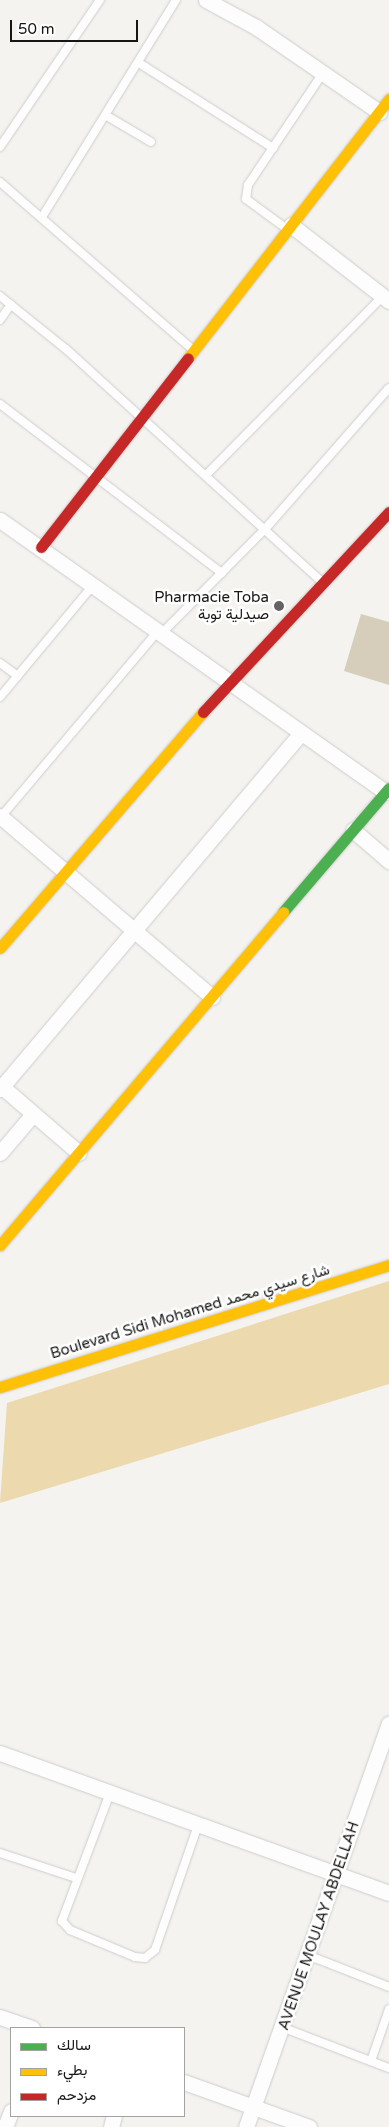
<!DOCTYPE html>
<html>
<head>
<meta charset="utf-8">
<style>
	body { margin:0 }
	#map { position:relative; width:389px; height:2127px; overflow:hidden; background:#f4f3f0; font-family:"Varela Round",Vazirmatn,sans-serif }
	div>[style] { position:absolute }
	.green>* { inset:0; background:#ecd9ad }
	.building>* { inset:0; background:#d6ceba }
	.roads { filter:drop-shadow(0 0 1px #cecdcb) drop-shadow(0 0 1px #cecdcb) }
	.lane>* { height:8px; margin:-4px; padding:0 4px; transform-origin:4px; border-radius:4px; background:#fdfdfd }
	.street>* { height:15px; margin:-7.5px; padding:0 7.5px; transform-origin:7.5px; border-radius:7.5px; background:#fdfdfd }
	.fast>* { height:11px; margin:-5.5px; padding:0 5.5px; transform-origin:5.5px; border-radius:5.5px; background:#4caf50 }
	.slow>* { height:11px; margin:-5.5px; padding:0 5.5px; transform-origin:5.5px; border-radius:5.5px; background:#ffc107 }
	.jam>* { height:11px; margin:-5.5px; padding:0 5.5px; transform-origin:5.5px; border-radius:5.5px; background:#c62828 }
	.dots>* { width:14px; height:14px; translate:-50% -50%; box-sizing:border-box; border:2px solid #fff; border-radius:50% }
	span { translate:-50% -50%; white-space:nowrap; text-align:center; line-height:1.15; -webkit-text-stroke:5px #fff; paint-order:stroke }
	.poi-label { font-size:15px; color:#171614 }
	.right { translate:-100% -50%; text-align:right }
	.street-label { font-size:15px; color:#171614 }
	.legend { position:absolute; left:10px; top:2027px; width:175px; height:90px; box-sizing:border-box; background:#fff; border:1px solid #a2a2a1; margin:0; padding:6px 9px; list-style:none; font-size:15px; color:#171614 }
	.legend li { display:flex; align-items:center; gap:10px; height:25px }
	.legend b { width:25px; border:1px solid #a2a2a1 }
	.scale { position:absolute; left:10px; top:20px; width:128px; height:22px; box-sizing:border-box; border:2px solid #171614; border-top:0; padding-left:6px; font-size:15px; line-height:18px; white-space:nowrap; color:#171614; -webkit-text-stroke:4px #fff; paint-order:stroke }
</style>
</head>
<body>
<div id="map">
	<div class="green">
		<div style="clip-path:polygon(389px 1281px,389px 1384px,0 1503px,7px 1403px)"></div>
	</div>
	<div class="building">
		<div style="clip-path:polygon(361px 614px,389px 622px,389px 685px,344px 671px)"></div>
	</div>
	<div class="roads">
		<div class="lane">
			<div style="left:139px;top:63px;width:159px;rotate:32.4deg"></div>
			<div style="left:107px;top:116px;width:51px;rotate:30.6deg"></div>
			<div style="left:0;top:147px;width:178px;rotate:-55.8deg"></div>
			<div style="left:0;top:182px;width:256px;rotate:41deg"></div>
			<div style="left:42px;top:217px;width:255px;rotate:-58.3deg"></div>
			<div style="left:287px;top:229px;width:51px;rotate:-143.8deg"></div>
			<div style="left:246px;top:199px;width:14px;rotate:-82deg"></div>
			<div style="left:248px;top:185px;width:135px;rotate:-56.2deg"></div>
			<div style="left:0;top:296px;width:85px;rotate:38.8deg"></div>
			<div style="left:66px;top:349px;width:346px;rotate:42.3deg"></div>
			<div style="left:0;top:320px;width:19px;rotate:-55deg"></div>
			<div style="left:0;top:404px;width:279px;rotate:37.3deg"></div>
			<div style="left:206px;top:475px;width:252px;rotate:-45.3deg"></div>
			<div style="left:163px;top:632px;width:146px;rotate:-45.3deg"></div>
			<div style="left:266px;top:528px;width:186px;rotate:-48.7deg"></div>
			<div style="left:0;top:663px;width:22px;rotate:36deg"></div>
			<div style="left:0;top:697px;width:147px;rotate:-50.2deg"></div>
			<div style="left:0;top:818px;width:246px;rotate:-49.8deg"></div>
			<div style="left:110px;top:1793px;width:137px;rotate:110.6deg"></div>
			<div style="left:62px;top:1921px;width:12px;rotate:48deg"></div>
			<div style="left:70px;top:1930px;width:70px;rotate:22.6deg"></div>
			<div style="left:135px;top:1957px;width:10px;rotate:6deg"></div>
			<div style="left:145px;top:1958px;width:13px;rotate:-39deg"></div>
			<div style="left:155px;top:1950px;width:132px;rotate:-71deg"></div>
			<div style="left:0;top:1853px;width:80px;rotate:18.2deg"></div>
			<div style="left:310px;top:1956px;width:85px;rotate:21.4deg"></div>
			<div style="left:284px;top:2028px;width:112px;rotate:20.9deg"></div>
			<div style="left:371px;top:2061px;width:55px;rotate:-70.9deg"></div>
		</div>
		<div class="street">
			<div style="left:206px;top:0;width:57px;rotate:28.4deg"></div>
			<div style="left:256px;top:27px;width:150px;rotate:34.6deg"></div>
			<div style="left:291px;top:225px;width:124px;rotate:37.8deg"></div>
			<div style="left:0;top:520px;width:472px;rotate:35.2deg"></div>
			<div style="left:0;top:816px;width:279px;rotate:40.5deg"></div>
			<div style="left:353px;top:830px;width:48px;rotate:40.7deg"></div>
			<div style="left:0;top:1085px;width:104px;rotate:40.7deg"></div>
			<div style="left:0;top:1089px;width:466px;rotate:-49.8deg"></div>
			<div style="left:0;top:1153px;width:51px;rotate:-49.8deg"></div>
			<div style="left:0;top:1753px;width:413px;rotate:19.8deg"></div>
			<div style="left:0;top:2017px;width:34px;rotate:19deg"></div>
			<div style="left:184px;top:2082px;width:133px;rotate:19.8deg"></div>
			<div style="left:5px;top:2127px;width:17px;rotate:-69deg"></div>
			<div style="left:111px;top:2127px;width:11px;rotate:-75deg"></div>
			<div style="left:246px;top:2127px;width:428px;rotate:-70.5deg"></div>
		</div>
		<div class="fast">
			<div style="left:283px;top:912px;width:163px;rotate:-49.5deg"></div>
		</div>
		<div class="slow">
			<div style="left:188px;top:358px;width:328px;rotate:-52.2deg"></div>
			<div style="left:0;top:948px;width:311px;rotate:-49.3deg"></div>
			<div style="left:0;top:1245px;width:437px;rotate:-49.6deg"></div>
			<div style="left:0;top:1387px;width:408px;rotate:-17.4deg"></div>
		</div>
		<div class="jam">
			<div style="left:41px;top:547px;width:239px;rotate:-52.1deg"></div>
			<div style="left:203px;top:712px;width:273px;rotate:-47.1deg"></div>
		</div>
	</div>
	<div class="dots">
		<div style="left:279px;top:606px;background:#646361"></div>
	</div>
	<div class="poi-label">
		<span class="right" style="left:269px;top:606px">Pharmacie Toba<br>صيدلية توبة</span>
	</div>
	<div class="street-label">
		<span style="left:190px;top:1312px;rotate:-17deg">Boulevard Sidi Mohamed شارع سيدي محمد</span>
		<span style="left:319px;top:1926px;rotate:-71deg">AVENUE MOULAY ABDELLAH</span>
	</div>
	<ul class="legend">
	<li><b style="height:6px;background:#4caf50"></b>سالك</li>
	<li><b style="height:6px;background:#ffc107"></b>بطيء</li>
	<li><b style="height:6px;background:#c62828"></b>مزدحم</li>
	</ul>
	<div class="scale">50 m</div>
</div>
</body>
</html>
